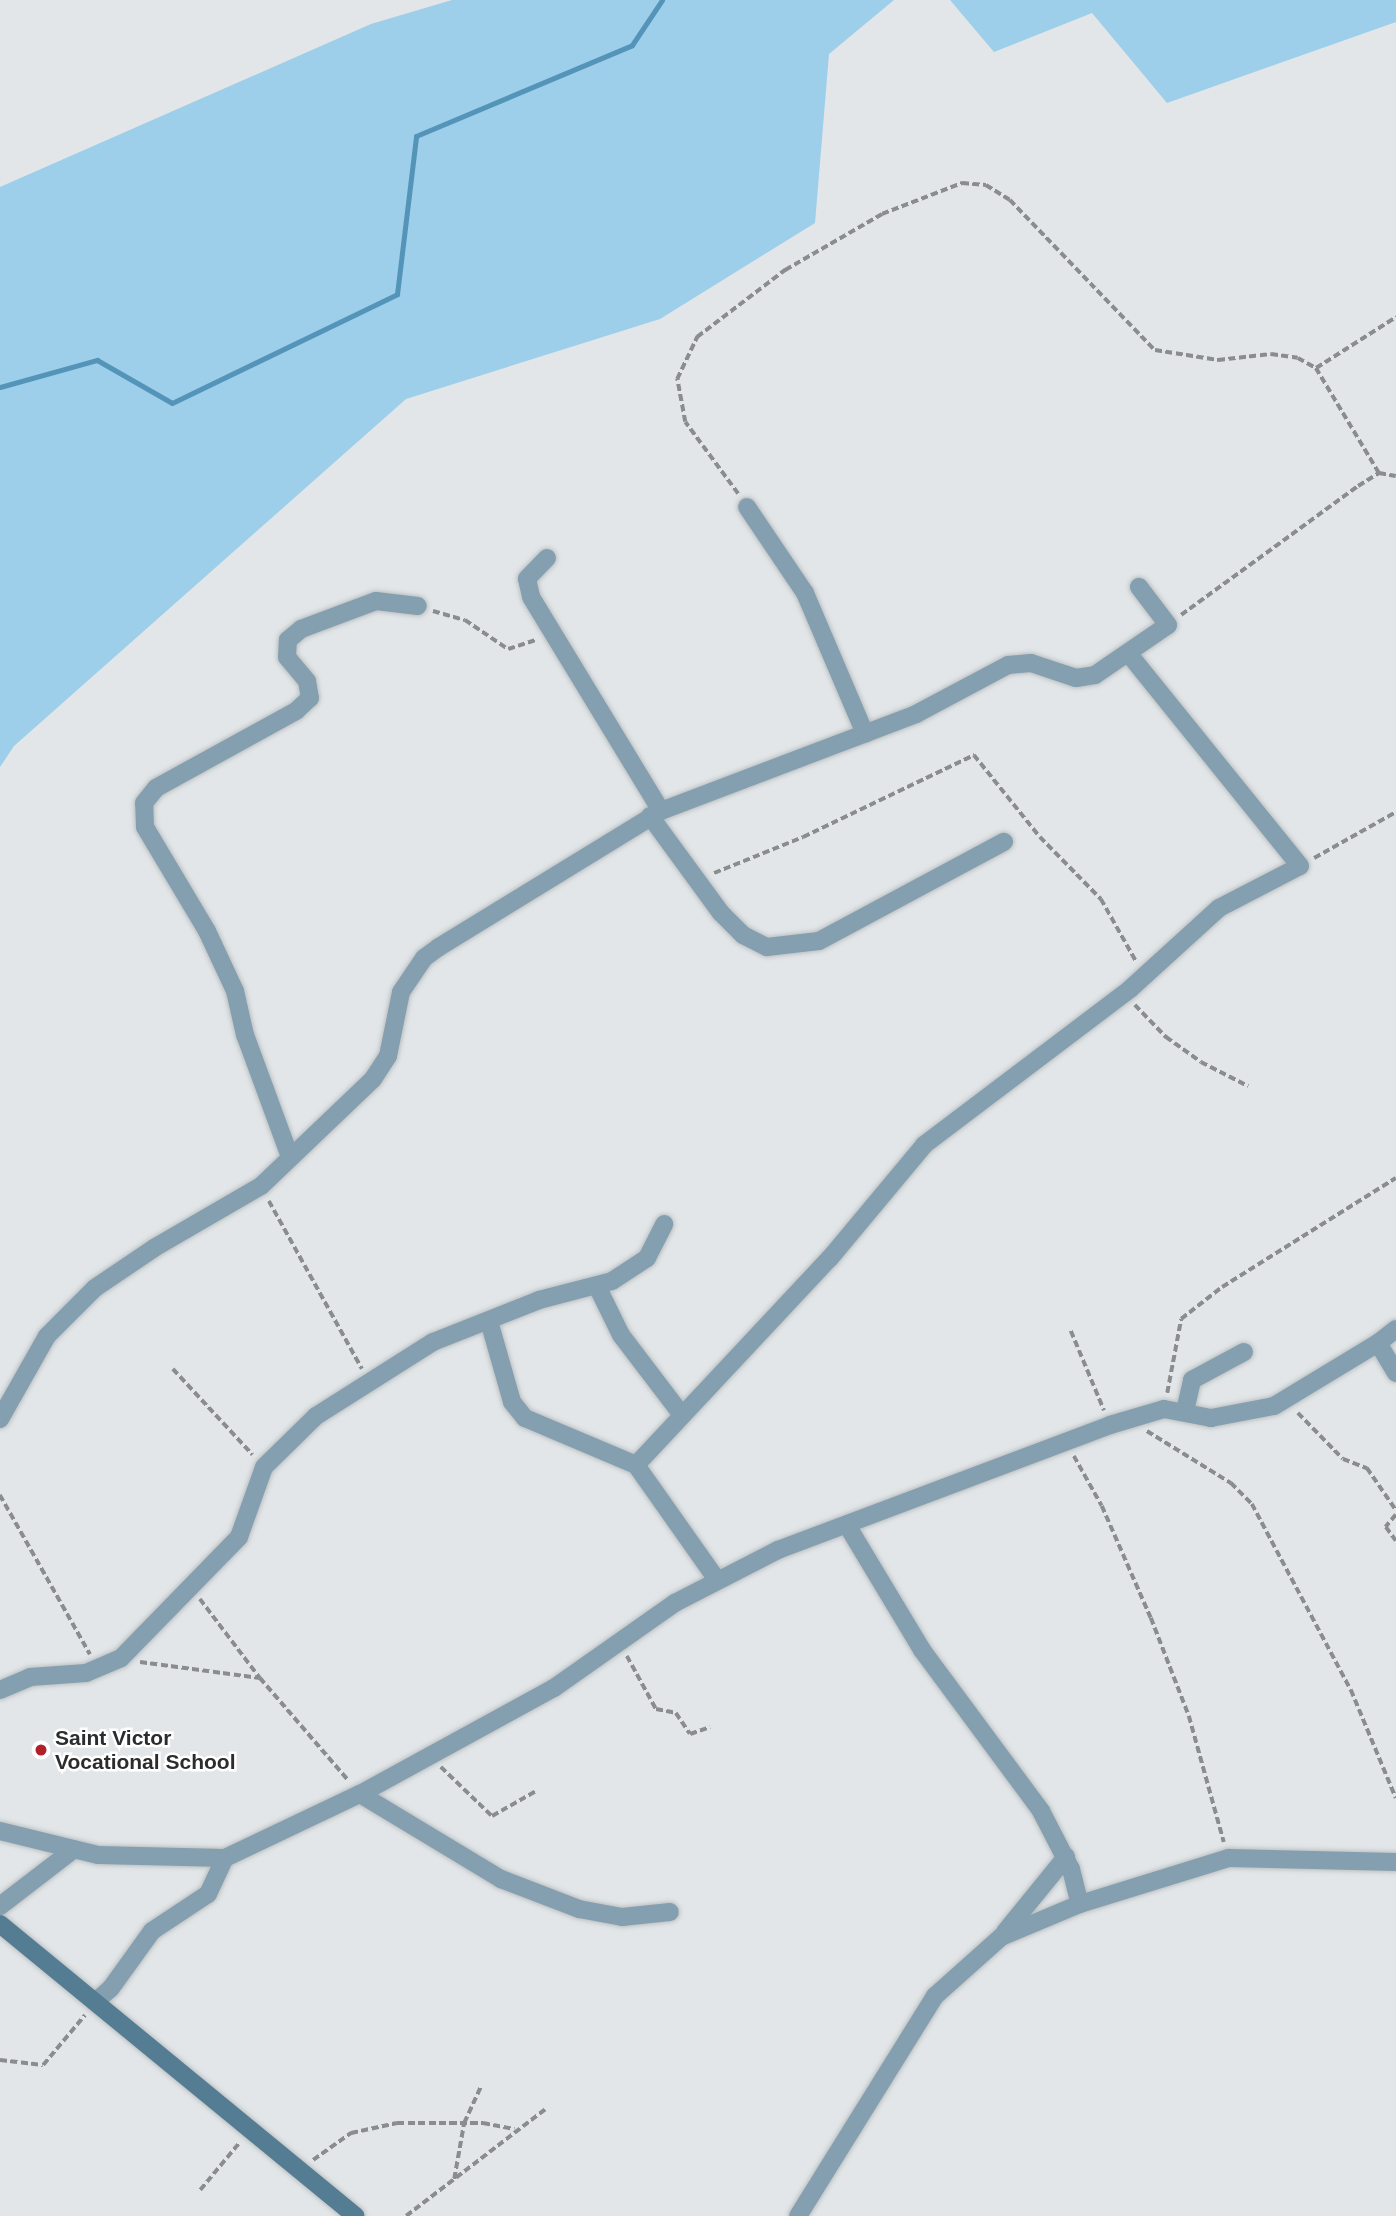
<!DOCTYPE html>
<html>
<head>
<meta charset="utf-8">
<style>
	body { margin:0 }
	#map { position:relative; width:1396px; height:2216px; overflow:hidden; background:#e2e6e8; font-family:Helvetica,sans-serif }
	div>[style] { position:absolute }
	.green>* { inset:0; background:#9dceea }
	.stream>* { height:5px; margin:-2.5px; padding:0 2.5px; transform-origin:2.5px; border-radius:2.5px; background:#5394b8 }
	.path>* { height:3.5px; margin-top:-1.75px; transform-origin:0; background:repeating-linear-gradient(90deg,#8a8c8e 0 7px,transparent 0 10.5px) }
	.roads { filter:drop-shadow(0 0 2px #bdc1c3) drop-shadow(0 0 2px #bdc1c3) }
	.minor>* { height:18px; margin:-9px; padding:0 9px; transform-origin:9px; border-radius:9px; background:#849faf }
	.secondary>* { height:18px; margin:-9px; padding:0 9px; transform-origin:9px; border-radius:9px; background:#547d94 }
	.dots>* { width:19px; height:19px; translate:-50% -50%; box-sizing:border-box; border:4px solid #fff; border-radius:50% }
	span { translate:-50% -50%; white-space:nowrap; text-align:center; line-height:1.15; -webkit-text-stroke:5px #fff; paint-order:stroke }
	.poi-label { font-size:21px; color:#2b2c2d; font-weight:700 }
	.left { translate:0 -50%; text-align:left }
</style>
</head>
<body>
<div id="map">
	<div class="green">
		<div style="clip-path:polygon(452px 0,894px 0,829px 54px,815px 223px,660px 319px,406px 399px,14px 746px,0 767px,0 187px,371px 24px)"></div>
		<div style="clip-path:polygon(950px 0,1396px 0,1396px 22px,1167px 103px,1092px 13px,994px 52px)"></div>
	</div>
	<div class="stream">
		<div style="left:0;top:387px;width:101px;rotate:-15.6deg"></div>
		<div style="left:97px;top:360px;width:86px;rotate:29.8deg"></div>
		<div style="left:172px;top:403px;width:250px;rotate:-25.8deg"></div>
		<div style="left:397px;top:294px;width:159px;rotate:-83.1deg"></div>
		<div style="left:416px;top:136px;width:234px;rotate:-22.8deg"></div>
		<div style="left:632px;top:45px;width:54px;rotate:-56.3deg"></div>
	</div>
	<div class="path">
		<div style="left:1316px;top:368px;width:95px;rotate:-32.5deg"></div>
		<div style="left:738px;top:494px;width:89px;rotate:-126.4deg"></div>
		<div style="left:685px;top:422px;width:44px;rotate:-100.5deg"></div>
		<div style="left:677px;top:379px;width:47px;rotate:-64.5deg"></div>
		<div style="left:697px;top:337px;width:111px;rotate:-37.3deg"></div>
		<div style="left:785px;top:270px;width:112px;rotate:-30deg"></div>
		<div style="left:882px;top:214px;width:86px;rotate:-21.2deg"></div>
		<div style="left:962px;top:183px;width:24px;rotate:5deg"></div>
		<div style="left:986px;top:185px;width:28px;rotate:32deg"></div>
		<div style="left:1010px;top:200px;width:209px;rotate:46deg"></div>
		<div style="left:1155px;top:350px;width:64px;rotate:9deg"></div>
		<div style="left:1218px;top:360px;width:53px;rotate:-6.5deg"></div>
		<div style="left:1271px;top:354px;width:27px;rotate:8deg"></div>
		<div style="left:1298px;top:358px;width:21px;rotate:29deg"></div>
		<div style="left:1316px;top:368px;width:122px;rotate:59deg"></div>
		<div style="left:433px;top:611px;width:33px;rotate:16deg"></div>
		<div style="left:465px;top:620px;width:52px;rotate:34deg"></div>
		<div style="left:508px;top:649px;width:29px;rotate:-18deg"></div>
		<div style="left:1181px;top:615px;width:219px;rotate:-36.1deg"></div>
		<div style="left:1358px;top:486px;width:25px;rotate:-32deg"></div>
		<div style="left:1379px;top:473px;width:17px;rotate:10deg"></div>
		<div style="left:1314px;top:858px;width:94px;rotate:-29.3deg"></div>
		<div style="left:714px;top:873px;width:96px;rotate:-22deg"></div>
		<div style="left:803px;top:837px;width:190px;rotate:-25.6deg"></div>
		<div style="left:974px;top:755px;width:105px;rotate:51.2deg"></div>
		<div style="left:1040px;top:837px;width:87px;rotate:45.5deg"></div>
		<div style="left:1101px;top:899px;width:71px;rotate:60.6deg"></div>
		<div style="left:1135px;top:1005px;width:45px;rotate:45.9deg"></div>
		<div style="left:1166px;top:1037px;width:43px;rotate:35.5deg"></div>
		<div style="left:1201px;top:1062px;width:53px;rotate:27.1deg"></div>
		<div style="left:269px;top:1201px;width:192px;rotate:61deg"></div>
		<div style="left:1071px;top:1331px;width:86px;rotate:67.3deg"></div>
		<div style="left:173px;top:1369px;width:117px;rotate:47.1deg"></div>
		<div style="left:1167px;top:1393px;width:75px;rotate:-79.3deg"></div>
		<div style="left:1181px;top:1319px;width:52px;rotate:-38deg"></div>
		<div style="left:1222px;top:1287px;width:205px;rotate:-32.1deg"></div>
		<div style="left:1298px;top:1413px;width:64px;rotate:45.6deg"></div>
		<div style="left:1343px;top:1459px;width:26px;rotate:21deg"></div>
		<div style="left:1367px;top:1468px;width:51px;rotate:55.4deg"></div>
		<div style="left:1147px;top:1431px;width:99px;rotate:31.8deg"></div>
		<div style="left:1231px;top:1483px;width:30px;rotate:45deg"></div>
		<div style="left:1252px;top:1504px;width:211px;rotate:62deg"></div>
		<div style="left:1351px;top:1690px;width:117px;rotate:67.4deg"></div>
		<div style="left:1074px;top:1456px;width:57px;rotate:60.8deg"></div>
		<div style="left:1102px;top:1506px;width:122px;rotate:66.4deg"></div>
		<div style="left:1151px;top:1618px;width:105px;rotate:68.8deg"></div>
		<div style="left:1189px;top:1716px;width:131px;rotate:74.5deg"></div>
		<div style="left:0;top:1495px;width:183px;rotate:60.5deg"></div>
		<div style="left:1396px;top:1515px;width:16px;rotate:130deg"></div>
		<div style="left:1386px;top:1527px;width:17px;rotate:54deg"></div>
		<div style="left:200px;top:1599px;width:99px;rotate:52.8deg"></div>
		<div style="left:260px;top:1678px;width:135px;rotate:49.2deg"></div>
		<div style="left:627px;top:1656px;width:60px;rotate:61.3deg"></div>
		<div style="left:656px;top:1709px;width:20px;rotate:11deg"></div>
		<div style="left:676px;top:1713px;width:25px;rotate:56deg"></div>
		<div style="left:690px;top:1734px;width:21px;rotate:-19deg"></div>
		<div style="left:140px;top:1662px;width:121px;rotate:7.6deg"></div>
		<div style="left:441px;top:1767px;width:71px;rotate:43.9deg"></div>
		<div style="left:492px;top:1816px;width:51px;rotate:-29.6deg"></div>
		<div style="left:0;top:2060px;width:43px;rotate:6.6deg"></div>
		<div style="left:43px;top:2065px;width:65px;rotate:-50deg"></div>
		<div style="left:313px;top:2160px;width:47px;rotate:-35.4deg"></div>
		<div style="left:351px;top:2133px;width:47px;rotate:-12.3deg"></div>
		<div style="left:397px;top:2123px;width:86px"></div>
		<div style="left:483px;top:2123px;width:32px;rotate:11deg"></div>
		<div style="left:454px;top:2179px;width:57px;rotate:-79.9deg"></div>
		<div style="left:464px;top:2123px;width:41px;rotate:-65.3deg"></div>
		<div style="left:200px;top:2190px;width:61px;rotate:-50.3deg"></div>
		<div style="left:406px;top:2216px;width:178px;rotate:-37.5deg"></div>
	</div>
	<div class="roads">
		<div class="minor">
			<div style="left:747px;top:507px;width:104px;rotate:56deg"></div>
			<div style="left:805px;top:593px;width:153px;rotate:66.9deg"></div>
			<div style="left:547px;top:558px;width:29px;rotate:134deg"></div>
			<div style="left:527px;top:579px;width:18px;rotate:77deg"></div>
			<div style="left:531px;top:597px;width:250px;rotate:58.7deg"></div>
			<div style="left:650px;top:816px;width:120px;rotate:53.8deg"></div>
			<div style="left:721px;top:913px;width:31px;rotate:45deg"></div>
			<div style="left:743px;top:935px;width:27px;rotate:27deg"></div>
			<div style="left:767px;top:947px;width:52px;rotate:-6.6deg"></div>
			<div style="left:819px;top:941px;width:210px;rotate:-28.2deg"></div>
			<div style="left:290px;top:1157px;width:130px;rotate:-110.2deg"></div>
			<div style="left:245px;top:1035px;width:45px;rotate:-102.8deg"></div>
			<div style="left:235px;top:991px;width:66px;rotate:-115deg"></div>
			<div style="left:207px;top:931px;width:121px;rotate:-120.8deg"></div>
			<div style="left:145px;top:827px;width:24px;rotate:-92deg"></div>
			<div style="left:144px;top:803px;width:19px;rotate:-51deg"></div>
			<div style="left:156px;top:788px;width:160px;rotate:-28.8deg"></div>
			<div style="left:296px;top:711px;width:19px;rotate:-43deg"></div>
			<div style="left:310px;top:698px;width:17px;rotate:-100deg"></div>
			<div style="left:307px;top:681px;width:31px;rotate:-130deg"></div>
			<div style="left:287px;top:657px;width:17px;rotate:-87deg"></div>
			<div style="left:288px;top:640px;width:17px;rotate:-40deg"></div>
			<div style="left:301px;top:629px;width:80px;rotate:-20.5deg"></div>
			<div style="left:376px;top:601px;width:42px;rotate:6.8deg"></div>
			<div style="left:598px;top:1288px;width:52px;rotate:63.9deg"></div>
			<div style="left:621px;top:1335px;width:101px;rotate:52.7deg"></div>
			<div style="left:489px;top:1321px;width:84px;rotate:74.1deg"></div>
			<div style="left:512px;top:1402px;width:21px;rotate:51deg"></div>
			<div style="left:525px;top:1418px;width:121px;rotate:22.9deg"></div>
			<div style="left:636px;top:1465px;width:141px;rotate:54.8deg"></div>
			<div style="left:1378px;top:1343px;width:23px;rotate:-38deg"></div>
			<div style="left:1185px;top:1411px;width:32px;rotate:-77deg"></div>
			<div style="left:1192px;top:1380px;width:59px;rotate:-28.3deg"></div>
			<div style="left:0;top:1419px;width:95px;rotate:-60.5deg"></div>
			<div style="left:47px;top:1336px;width:68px;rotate:-45deg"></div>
			<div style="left:95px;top:1288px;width:71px;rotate:-34.1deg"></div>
			<div style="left:154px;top:1248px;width:124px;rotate:-30.1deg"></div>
			<div style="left:261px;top:1186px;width:155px;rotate:-43.7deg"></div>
			<div style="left:373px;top:1079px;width:27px;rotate:-57deg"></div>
			<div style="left:388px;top:1056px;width:65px;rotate:-78.5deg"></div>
			<div style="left:401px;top:992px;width:41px;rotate:-55.9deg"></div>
			<div style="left:424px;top:958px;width:19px;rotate:-36deg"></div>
			<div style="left:439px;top:947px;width:260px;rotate:-31.5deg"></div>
			<div style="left:661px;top:811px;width:273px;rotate:-20.8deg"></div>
			<div style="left:916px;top:714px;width:104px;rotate:-28deg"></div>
			<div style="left:1008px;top:665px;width:23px;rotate:-5deg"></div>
			<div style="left:1031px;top:663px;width:47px;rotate:18.4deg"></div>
			<div style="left:1076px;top:678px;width:19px;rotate:-9deg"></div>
			<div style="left:1095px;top:675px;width:88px;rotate:-34.4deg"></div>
			<div style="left:1168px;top:625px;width:48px;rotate:-127.3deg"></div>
			<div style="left:636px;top:1465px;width:284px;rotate:-46.9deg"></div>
			<div style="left:830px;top:1258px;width:147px;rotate:-50.2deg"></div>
			<div style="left:924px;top:1145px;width:258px;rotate:-37.1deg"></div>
			<div style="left:1130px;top:989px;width:120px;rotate:-42.3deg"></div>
			<div style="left:1219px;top:908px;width:91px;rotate:-27.4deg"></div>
			<div style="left:1300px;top:866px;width:272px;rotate:-128.9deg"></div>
			<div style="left:847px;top:1525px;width:146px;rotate:59deg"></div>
			<div style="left:922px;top:1650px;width:200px;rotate:53.5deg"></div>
			<div style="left:1041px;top:1811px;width:65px;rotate:62.7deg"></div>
			<div style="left:1071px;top:1869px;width:36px;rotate:76deg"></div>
			<div style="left:0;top:1690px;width:33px;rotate:-23deg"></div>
			<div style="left:30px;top:1677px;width:56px;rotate:-4.1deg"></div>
			<div style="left:86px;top:1673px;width:38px;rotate:-23deg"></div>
			<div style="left:121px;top:1658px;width:169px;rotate:-45.7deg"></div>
			<div style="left:239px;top:1537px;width:74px;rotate:-70.3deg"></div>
			<div style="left:264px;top:1467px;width:73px;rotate:-44.4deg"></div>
			<div style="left:316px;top:1416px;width:138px;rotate:-32.3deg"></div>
			<div style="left:433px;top:1342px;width:114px;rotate:-21.6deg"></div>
			<div style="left:539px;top:1300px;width:75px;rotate:-14.6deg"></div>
			<div style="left:612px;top:1281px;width:42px;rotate:-33.3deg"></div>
			<div style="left:647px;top:1258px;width:38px;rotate:-63deg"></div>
			<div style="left:360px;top:1794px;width:165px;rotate:31.1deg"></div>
			<div style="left:501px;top:1879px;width:84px;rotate:21deg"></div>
			<div style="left:579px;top:1909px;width:44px;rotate:10.5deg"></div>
			<div style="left:622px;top:1917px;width:48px;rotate:-5.9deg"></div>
			<div style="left:0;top:1831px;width:101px;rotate:13.8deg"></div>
			<div style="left:98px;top:1855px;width:127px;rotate:1.4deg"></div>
			<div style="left:0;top:1906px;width:93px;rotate:-37.6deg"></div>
			<div style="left:1005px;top:1932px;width:97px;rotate:-50.9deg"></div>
			<div style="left:95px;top:2002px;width:21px;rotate:-41deg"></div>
			<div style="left:111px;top:1988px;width:70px;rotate:-54.3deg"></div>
			<div style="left:152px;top:1931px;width:67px;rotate:-33.5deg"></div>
			<div style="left:208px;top:1894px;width:40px;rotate:-65deg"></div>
			<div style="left:225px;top:1858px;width:149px;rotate:-25.4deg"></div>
			<div style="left:360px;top:1794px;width:221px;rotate:-28.7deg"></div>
			<div style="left:554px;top:1688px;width:148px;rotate:-35.1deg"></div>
			<div style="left:675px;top:1603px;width:116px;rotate:-27.2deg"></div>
			<div style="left:778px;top:1550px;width:355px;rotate:-20.6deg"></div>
			<div style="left:1110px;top:1425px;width:56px;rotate:-16.5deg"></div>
			<div style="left:1164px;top:1409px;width:48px;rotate:10.8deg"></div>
			<div style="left:1211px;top:1418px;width:64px;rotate:-10.8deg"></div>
			<div style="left:1274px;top:1406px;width:122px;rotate:-31.2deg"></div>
			<div style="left:1378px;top:1343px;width:35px;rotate:59deg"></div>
			<div style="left:798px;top:2216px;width:259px;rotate:-58.1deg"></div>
			<div style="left:935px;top:1996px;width:89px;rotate:-41.8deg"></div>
			<div style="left:1001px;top:1937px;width:86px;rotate:-22.7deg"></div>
			<div style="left:1080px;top:1904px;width:156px;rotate:-17.2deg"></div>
			<div style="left:1229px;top:1858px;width:167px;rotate:1.4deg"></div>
		</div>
		<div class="secondary">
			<div style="left:0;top:1924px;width:460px;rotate:39.4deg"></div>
		</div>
	</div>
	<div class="dots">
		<div style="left:41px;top:1750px;background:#b11f2a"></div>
	</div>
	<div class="poi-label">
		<span class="left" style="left:55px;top:1750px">Saint Victor<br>Vocational School</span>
	</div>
</div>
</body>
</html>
